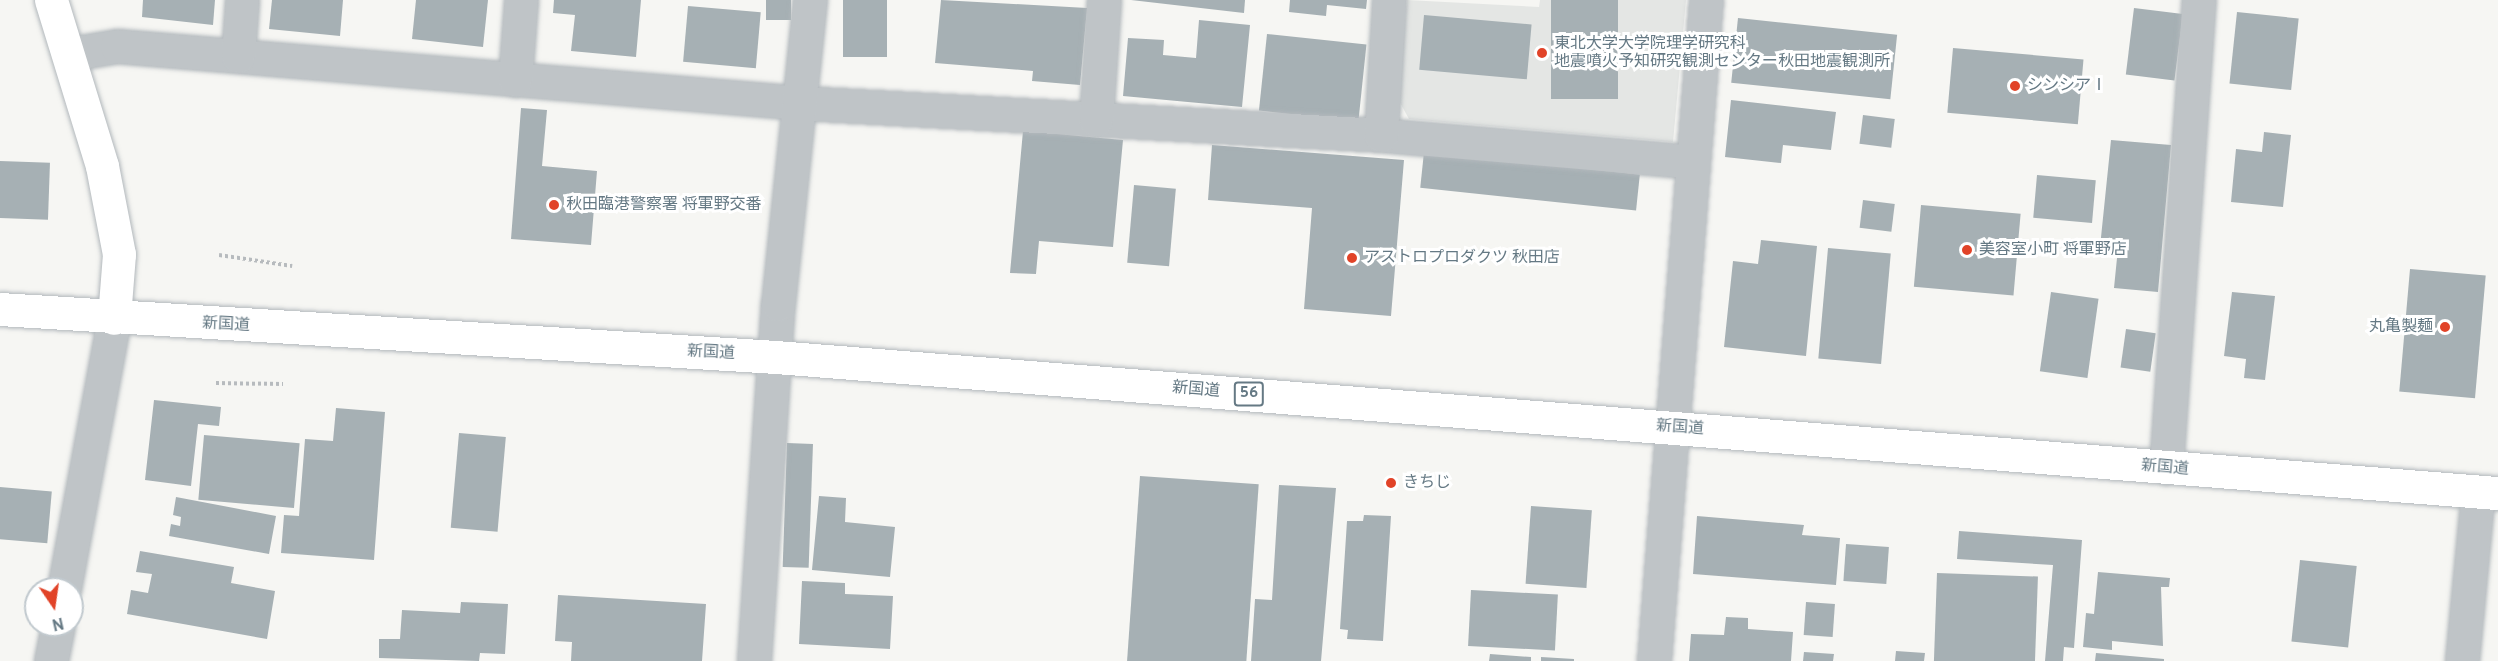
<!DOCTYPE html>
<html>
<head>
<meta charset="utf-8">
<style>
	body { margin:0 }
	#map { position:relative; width:2498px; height:661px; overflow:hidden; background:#f6f6f3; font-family:Overpass,"Noto Sans JP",sans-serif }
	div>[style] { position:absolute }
	.built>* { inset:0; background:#e4e6e4 }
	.building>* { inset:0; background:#a6b0b4; transform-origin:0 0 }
	.path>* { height:4px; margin-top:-2px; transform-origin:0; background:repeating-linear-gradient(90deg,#b7bbbe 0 3px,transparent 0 6px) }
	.roads { filter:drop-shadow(0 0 2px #b2b8bc) drop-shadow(0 0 2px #b2b8bc) }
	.street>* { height:33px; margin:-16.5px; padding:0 16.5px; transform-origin:16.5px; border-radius:16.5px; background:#bfc4c7 }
	.secondary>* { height:33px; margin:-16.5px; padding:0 16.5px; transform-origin:16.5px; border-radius:16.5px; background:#fff }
	.primary>* { height:33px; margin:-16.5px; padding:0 16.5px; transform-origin:16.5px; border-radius:16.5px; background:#fff }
	.dots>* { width:16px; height:16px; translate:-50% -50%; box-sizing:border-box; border:3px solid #fff; border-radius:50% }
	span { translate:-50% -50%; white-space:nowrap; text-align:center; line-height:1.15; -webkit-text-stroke:6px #fff; paint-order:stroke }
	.shield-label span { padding:2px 4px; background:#fff; border:2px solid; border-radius:4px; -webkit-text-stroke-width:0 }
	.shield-label { font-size:15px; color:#657984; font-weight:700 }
	.poi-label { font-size:16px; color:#657984 }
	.left { translate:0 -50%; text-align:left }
	.right { translate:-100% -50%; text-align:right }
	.street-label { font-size:16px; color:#657984 }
	.north { position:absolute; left:24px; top:577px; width:60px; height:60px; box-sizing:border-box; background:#fff; border:2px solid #c1c9ce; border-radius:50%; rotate:167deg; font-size:16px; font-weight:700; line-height:24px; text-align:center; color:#657984 }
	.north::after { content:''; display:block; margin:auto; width:21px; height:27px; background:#e14328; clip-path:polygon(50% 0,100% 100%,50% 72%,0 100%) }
</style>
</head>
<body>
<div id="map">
	<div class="built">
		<div style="clip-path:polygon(1407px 0,1539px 7px,1540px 0,1686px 0,1673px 142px,1409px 119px,1398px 99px)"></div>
	</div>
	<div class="building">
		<div style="clip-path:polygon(143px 0,215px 0,213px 25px,142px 17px)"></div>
		<div style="clip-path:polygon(272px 0,343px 0,340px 36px,269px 29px)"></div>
		<div style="clip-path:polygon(416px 0,488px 0,483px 47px,412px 39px)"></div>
		<div style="clip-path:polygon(554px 0,641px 0,636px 57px,571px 51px,575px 15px,553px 13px)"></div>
		<div style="left:766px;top:0;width:25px;height:20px"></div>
		<div style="left:843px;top:0;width:44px;height:57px"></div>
		<div style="clip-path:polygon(941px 0,1087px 8px,1080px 85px,1032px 81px,1033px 71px,935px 63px)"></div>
		<div style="clip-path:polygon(1131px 0,1245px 0,1244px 13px)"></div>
		<div style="clip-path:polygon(1290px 0,1367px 0,1366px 9px,1327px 5px,1326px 16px,1289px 12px)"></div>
		<div style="left:1551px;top:0;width:67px;height:99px"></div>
		<div style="left:688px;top:6px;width:73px;height:56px;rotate:5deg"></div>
		<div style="left:2134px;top:8px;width:49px;height:67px;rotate:7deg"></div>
		<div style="left:2237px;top:12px;width:62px;height:72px;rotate:6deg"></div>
		<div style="left:1424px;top:15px;width:108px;height:55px;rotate:5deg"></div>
		<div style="left:1738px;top:18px;width:160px;height:65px;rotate:6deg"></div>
		<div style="clip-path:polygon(1199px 20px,1250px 25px,1242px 107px,1123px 96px,1128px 38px,1164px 40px,1163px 55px,1196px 58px)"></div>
		<div style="left:1267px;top:34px;width:100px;height:77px;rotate:6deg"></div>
		<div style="left:1953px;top:48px;width:131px;height:65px;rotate:5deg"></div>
		<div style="clip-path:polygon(1731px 100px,1836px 112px,1831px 150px,1783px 145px,1781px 163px,1725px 157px)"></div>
		<div style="clip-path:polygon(521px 108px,547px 110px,542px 166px,597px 171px,591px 245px,511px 239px)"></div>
		<div style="left:1863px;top:115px;width:32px;height:29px;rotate:7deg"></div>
		<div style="clip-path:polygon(1023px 131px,1123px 140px,1113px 247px,1039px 241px,1036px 274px,1010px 273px)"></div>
		<div style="clip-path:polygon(2264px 132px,2291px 135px,2283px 207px,2231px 202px,2236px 149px,2262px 152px)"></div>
		<div style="clip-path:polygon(2111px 140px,2171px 145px,2158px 292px,2114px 288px,2118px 248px,2100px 247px)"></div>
		<div style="clip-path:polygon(1212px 145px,1404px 160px,1391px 316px,1304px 309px,1312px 208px,1208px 200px)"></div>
		<div style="left:1424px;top:152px;width:217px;height:36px;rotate:6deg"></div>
		<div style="left:0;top:161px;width:50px;height:57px;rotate:2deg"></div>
		<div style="left:2037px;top:175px;width:59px;height:43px;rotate:5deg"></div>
		<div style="left:1134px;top:185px;width:42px;height:78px;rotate:5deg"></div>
		<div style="left:1863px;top:200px;width:32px;height:28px;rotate:7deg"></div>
		<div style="left:1921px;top:205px;width:100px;height:82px;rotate:5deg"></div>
		<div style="clip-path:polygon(1761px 240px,1817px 246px,1806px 356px,1724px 347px,1733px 261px,1758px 264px)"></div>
		<div style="left:1828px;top:248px;width:63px;height:111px;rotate:5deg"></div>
		<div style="left:2410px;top:269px;width:76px;height:123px;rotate:5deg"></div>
		<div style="left:2051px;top:292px;width:48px;height:80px;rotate:8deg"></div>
		<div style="clip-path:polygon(2232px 292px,2275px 296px,2265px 380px,2244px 378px,2246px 359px,2224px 356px)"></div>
		<div style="left:2126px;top:329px;width:30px;height:39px;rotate:8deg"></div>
		<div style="clip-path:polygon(154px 400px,221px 407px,219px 426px,198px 424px,191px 486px,145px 480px)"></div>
		<div style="clip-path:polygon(336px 408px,385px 412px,374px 560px,281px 553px,284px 515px,299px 516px,305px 439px,333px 441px)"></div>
		<div style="left:459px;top:433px;width:47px;height:95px;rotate:5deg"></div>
		<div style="left:204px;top:435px;width:96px;height:65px;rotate:5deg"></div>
		<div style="left:787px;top:443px;width:26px;height:124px;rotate:2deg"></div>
		<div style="left:1140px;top:476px;width:119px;height:186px;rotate:4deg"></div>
		<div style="clip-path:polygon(1279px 485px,1336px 488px,1321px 661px,1251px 661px,1255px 599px,1272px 600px)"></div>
		<div style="left:0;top:487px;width:52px;height:52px;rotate:5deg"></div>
		<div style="clip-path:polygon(819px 496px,846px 498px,845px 522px,895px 527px,890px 577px,812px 570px)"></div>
		<div style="clip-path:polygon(176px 497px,276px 516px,269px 554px,169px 536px,171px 524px,180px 526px,181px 517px,173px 515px)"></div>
		<div style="left:1531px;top:506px;width:61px;height:78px;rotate:4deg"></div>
		<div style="clip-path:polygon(1364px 515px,1391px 516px,1383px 641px,1347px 639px,1348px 630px,1340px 629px,1347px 521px,1363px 521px)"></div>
		<div style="clip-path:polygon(1697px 516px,1804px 525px,1802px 535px,1840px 538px,1836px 585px,1693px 574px)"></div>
		<div style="clip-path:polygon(1959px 531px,2082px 540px,2074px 648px,2064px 647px,2063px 661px,2045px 661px,2053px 565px,1957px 559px)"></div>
		<div style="left:1846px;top:544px;width:43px;height:37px;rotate:4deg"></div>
		<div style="clip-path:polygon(140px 551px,234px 567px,231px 583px,275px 591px,267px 639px,127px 614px,131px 590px,148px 593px,152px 574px,136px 572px)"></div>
		<div style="left:2300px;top:560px;width:57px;height:82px;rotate:6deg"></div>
		<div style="clip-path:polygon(2098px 572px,2170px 578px,2169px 587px,2161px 587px,2163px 646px,2112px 641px,2112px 650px,2083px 647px,2086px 613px,2094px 614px)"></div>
		<div style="left:1937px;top:573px;width:101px;height:88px;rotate:2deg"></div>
		<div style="clip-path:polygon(802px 581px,845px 583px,845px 594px,893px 596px,890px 649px,799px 644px)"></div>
		<div style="left:1471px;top:590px;width:87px;height:56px;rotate:3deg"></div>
		<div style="clip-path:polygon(558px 595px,706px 604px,702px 661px,571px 661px,572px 642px,555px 641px)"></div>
		<div style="clip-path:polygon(461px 602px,508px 604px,505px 654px,480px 653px,479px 661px,379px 658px,379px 639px,400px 639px,402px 610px,460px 613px)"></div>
		<div style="left:1806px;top:602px;width:29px;height:33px;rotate:4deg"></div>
		<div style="clip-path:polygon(1726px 617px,1748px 618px,1748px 629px,1793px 632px,1791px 661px,1689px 661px,1691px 634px,1724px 635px)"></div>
		<div style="clip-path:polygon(1896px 651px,1925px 653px,1924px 661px,1895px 661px)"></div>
		<div style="clip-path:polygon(1804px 652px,1834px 654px,1833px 661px,1803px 661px)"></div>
		<div style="clip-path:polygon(2096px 653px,2164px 659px,2164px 661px,2095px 661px)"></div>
		<div style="clip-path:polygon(1490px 654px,1531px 657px,1531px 661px,1489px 661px)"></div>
		<div style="clip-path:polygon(1541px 657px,1574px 659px,1574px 661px,1541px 661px)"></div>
	</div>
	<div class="path">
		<div style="left:219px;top:255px;width:74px;rotate:8.6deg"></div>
		<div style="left:216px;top:383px;width:67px;rotate:0.9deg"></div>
	</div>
	<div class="roads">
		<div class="street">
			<div style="left:70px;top:54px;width:48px;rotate:-9.7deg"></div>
			<div style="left:117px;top:46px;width:687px;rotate:4.76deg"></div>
			<div style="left:802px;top:103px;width:580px;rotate:3.16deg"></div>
			<div style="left:1381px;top:135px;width:313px;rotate:4.9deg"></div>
			<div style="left:238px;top:56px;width:56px;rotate:-85.9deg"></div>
			<div style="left:515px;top:80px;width:80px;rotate:-85.7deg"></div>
			<div style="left:1096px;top:120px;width:120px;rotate:-86.2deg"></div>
			<div style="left:1381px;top:135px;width:135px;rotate:-86.6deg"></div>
			<div style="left:2166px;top:468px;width:469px;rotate:-86deg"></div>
			<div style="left:64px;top:589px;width:276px;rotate:-79.5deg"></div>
			<div style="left:51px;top:661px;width:37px;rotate:-79deg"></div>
			<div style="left:754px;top:661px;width:358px;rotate:-86.2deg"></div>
			<div style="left:778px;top:304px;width:306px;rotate:-84deg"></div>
			<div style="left:1654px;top:661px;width:663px;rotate:-85.5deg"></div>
			<div style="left:2462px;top:661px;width:170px;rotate:-84.6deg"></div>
		</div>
		<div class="secondary">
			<div style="left:51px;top:0;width:174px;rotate:72.9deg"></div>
			<div style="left:102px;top:166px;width:90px;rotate:79.1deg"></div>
			<div style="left:119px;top:254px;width:64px;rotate:94.5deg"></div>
		</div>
		<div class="primary">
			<div style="left:0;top:309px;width:777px;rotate:3.54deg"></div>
			<div style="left:776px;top:357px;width:1727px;rotate:4.52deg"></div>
		</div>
	</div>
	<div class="dots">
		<div style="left:1542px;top:53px;background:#e14328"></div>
		<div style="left:2015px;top:86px;background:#e14328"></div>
		<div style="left:554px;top:205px;background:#e14328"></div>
		<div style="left:1967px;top:250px;background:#e14328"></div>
		<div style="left:1352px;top:258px;background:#e14328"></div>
		<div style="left:2445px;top:327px;background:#e14328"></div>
		<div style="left:1391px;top:483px;background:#e14328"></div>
	</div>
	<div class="shield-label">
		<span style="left:1249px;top:394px">56</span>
	</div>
	<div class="poi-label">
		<span class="left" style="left:1554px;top:53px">東北大学大学院理学研究科<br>地震噴火予知研究観測センター秋田地震観測所</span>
		<span class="left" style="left:2027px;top:86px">シンシアⅠ</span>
		<span class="left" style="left:566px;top:205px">秋田臨港警察署 将軍野交番</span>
		<span class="left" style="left:1979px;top:250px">美容室小町 将軍野店</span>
		<span class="left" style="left:1364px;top:258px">アストロプロダクツ 秋田店</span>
		<span class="right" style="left:2433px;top:327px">丸亀製麺</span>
		<span class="left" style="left:1403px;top:483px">きちじ</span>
	</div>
	<div class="street-label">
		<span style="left:226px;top:325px;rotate:3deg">新国道</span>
		<span style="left:711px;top:353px;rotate:3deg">新国道</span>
		<span style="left:1196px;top:390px;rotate:5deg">新国道</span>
		<span style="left:1680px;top:428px;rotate:4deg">新国道</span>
		<span style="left:2165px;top:468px;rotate:5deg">新国道</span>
	</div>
	<div class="north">N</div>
</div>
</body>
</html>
